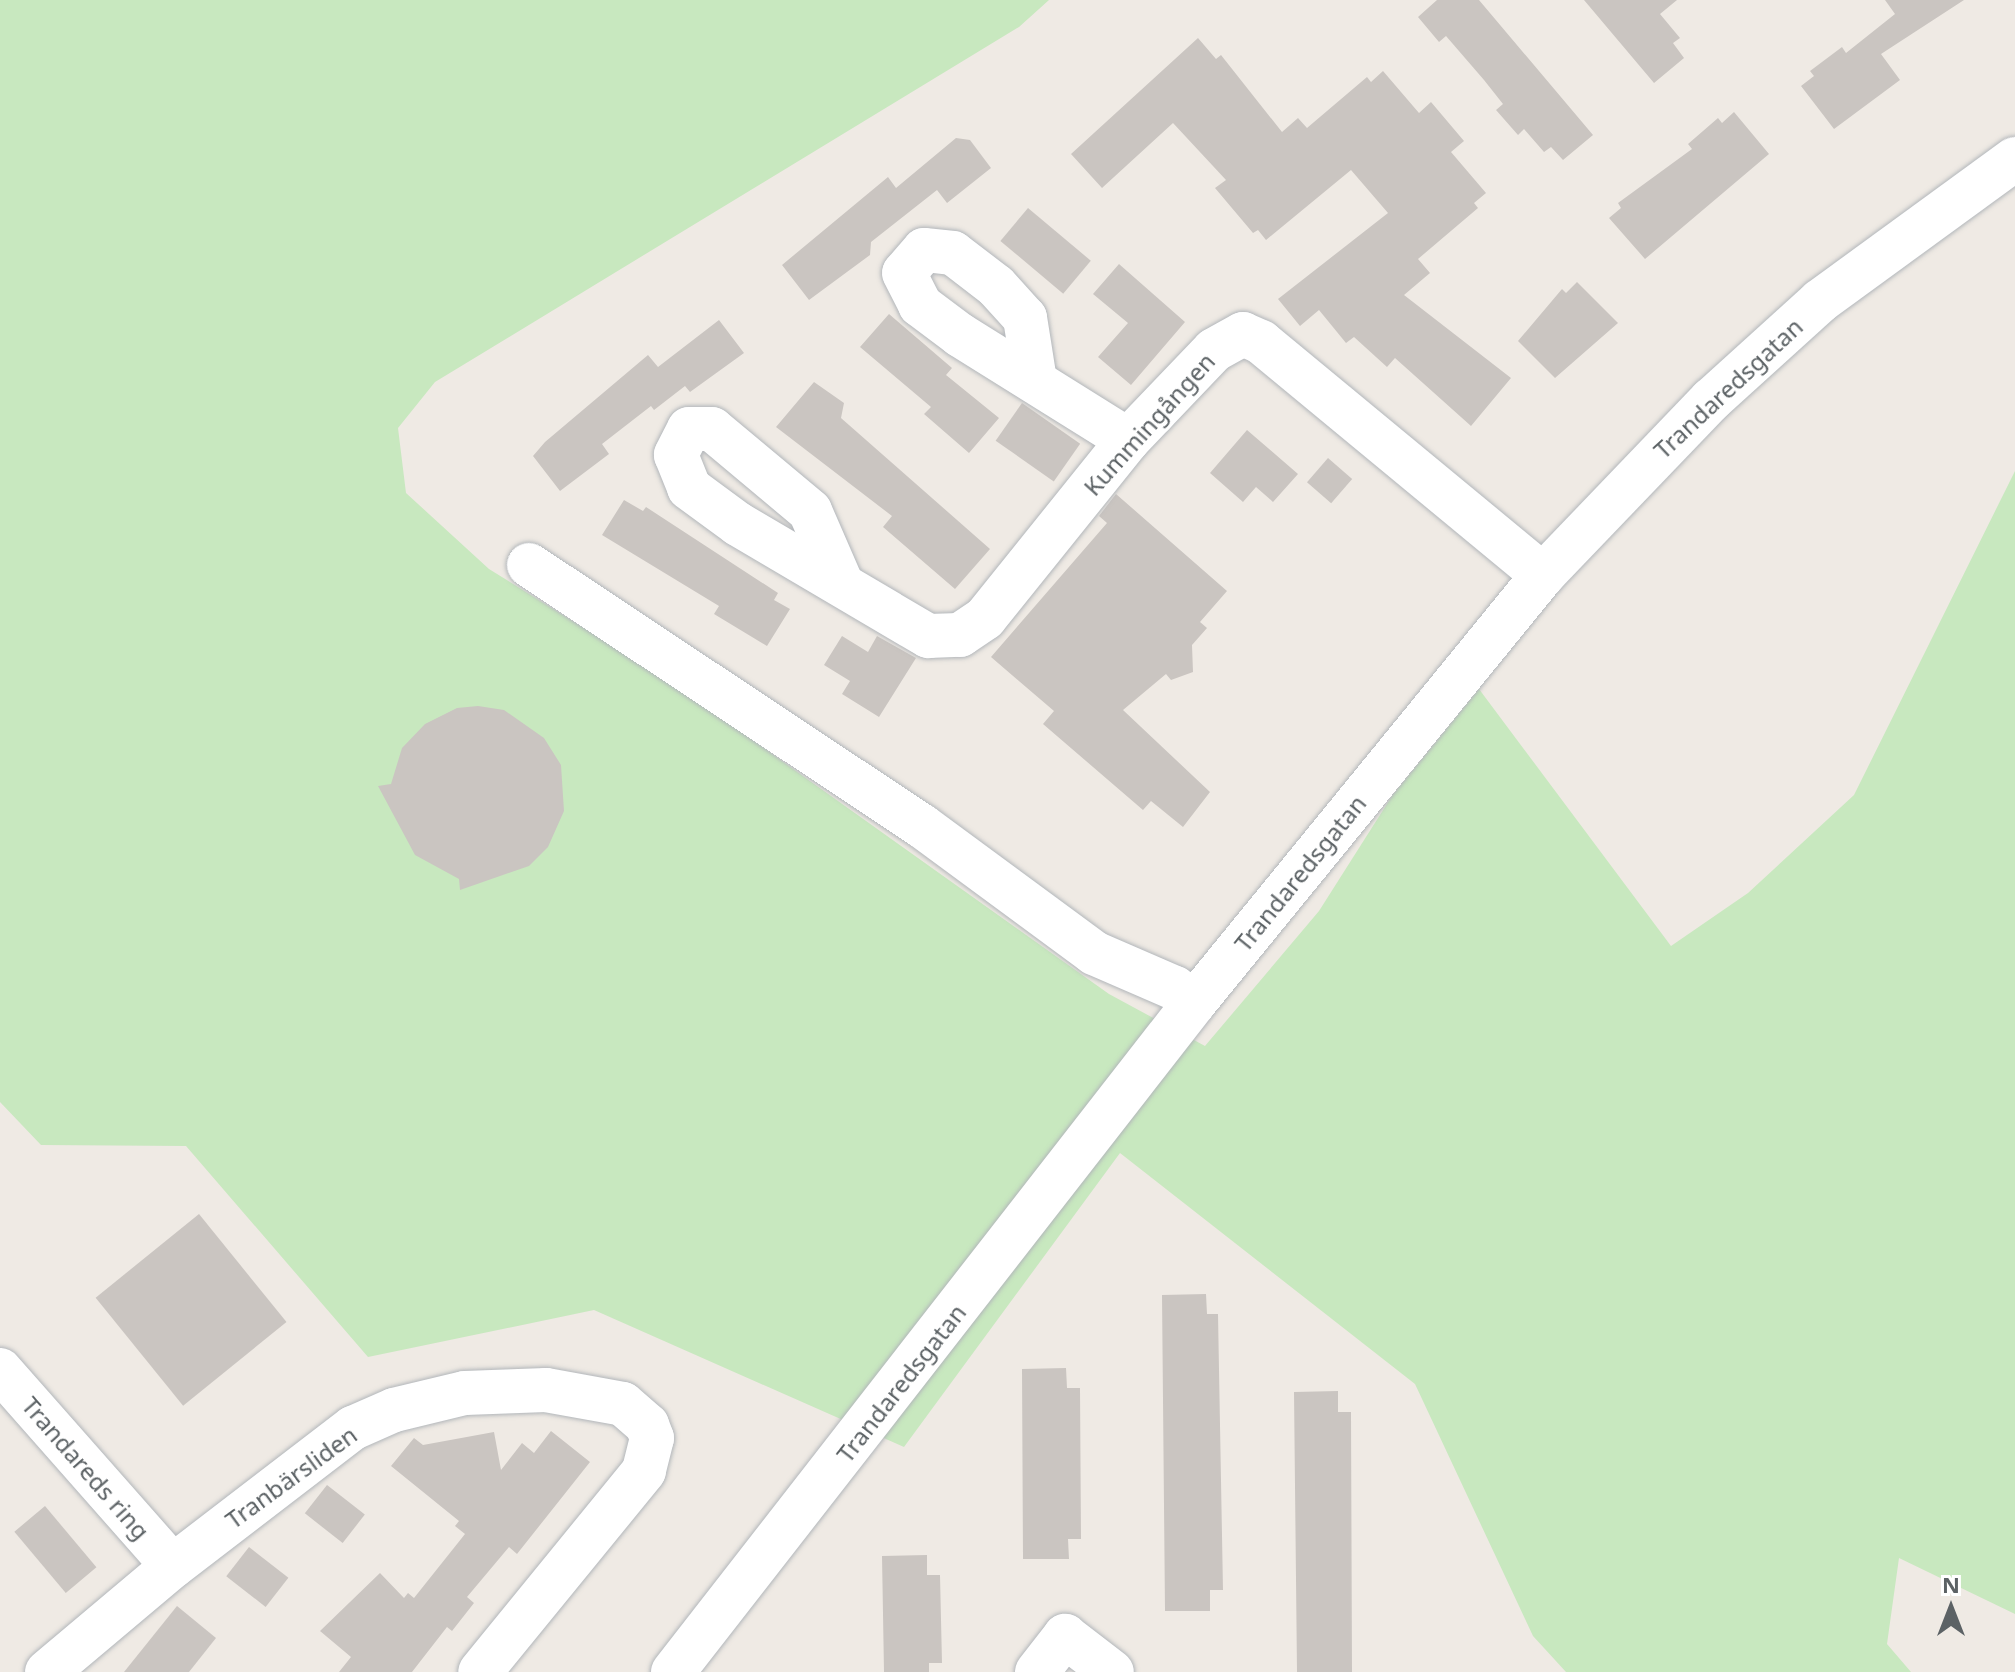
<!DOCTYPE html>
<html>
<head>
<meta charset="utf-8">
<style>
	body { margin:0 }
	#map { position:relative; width:2015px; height:1672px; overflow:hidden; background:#efeae4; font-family:"Noto Sans",sans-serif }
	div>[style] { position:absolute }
	.green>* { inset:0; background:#c8e8bf }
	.building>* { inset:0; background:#cac5c1; transform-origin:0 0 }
	.roads { filter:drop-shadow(0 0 2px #b2b6ba) drop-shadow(0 0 2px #b2b6ba) }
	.minor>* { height:44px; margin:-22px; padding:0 22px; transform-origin:22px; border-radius:22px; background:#fff }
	span { translate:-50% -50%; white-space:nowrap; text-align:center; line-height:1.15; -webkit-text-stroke:6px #fff; paint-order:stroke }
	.street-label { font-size:24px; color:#5c6265 }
	.north { position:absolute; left:1911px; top:1568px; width:80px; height:80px; -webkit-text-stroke:6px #fff; paint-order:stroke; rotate:0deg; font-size:22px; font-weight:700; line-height:32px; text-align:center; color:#5c6265 }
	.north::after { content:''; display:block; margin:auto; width:28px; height:36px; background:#5c6265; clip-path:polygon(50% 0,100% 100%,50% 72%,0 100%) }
</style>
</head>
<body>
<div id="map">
	<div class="green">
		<div style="clip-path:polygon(0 0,1049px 0,1019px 27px,435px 382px,398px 428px,406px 493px,489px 569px,678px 687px,1109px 994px,1205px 1046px,1319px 911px,1392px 796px,1479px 689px,1671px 946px,1748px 893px,1854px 795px,2015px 471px,2015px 1614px,1899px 1558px,1887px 1644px,1911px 1672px,1566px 1672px,1533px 1636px,1415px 1384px,1120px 1153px,904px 1447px,594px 1310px,368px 1357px,186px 1146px,41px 1145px,0 1102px)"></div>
	</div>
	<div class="building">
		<div style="clip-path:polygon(1437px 0,1479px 0,1593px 135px,1563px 160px,1551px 147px,1544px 152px,1524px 129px,1518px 135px,1496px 110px,1503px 104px,1484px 80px,1446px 36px,1439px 42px,1418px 17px)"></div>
		<div style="clip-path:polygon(1584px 0,1677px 0,1660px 14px,1680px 38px,1673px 43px,1684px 58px,1654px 83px)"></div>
		<div style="clip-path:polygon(1885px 0,1964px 0,1881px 54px,1900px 80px,1834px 129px,1801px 86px,1814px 76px,1810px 71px,1842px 47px,1846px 53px,1895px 14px)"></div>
		<div style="clip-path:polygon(1198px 38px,1216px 59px,1221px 55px,1282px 132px,1298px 118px,1307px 128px,1367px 77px,1371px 82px,1383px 71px,1419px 113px,1431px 102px,1464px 141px,1451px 152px,1486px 193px,1474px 203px,1478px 208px,1418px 259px,1430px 273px,1404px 295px,1511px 378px,1471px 426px,1395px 358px,1387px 367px,1354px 337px,1346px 343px,1319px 310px,1300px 326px,1278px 299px,1388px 213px,1351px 170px,1266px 240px,1258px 230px,1253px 233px,1215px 188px,1226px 180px,1173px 123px,1102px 188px,1071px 154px)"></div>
		<div style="clip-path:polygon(1734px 112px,1769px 154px,1645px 259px,1609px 218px,1621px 208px,1618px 203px,1692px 149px,1688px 144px,1718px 118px,1722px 123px)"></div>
		<div style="clip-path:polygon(956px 138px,970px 140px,991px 168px,947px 203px,937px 190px,871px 242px,870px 255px,809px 300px,782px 265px,888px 177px,896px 188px)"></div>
		<div style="left:1028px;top:208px;width:82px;height:43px;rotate:40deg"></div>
		<div style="clip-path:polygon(1119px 264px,1185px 322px,1131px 385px,1098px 357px,1128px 323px,1093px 294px)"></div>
		<div style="clip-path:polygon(1577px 282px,1618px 323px,1555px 378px,1518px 341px,1562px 289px,1566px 293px)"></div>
		<div style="clip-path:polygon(889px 314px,952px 368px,946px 375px,999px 418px,969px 453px,924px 414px,931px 407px,860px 347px)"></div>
		<div style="clip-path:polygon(719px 320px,744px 353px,690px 392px,685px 386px,654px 410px,651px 406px,602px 444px,609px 454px,560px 491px,533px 456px,545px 442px,648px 355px,658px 367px)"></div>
		<div style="clip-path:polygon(814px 382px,844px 403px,841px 418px,990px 549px,955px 589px,883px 527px,892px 516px,776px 427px)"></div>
		<div style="left:1022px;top:403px;width:71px;height:46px;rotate:35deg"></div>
		<div style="clip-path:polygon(1247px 430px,1298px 474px,1273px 502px,1256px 487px,1243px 502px,1210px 473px)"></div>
		<div style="left:1328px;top:458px;width:32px;height:32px;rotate:41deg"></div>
		<div style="clip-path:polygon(1116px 494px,1227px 591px,1200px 622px,1207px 628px,1192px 645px,1193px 672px,1171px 680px,1166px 674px,1123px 710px,1210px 792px,1183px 827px,1151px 801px,1143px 810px,1043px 724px,1054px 711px,991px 657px,1107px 523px,1099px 516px)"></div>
		<div style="clip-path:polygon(624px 500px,643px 511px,646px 507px,778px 593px,774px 600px,790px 609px,767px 646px,714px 614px,719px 606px,602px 535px)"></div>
		<div style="clip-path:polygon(842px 636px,868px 652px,877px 636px,916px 658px,879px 717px,842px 694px,850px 681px,824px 665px)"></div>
		<div style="clip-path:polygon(478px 706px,504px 710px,544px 738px,561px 765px,564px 811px,548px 847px,529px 866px,460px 890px,459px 879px,415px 855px,378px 786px,391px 784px,402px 748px,425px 724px,457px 708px)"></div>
		<div style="left:199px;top:1214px;width:139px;height:133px;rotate:51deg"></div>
		<div style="clip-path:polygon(1206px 1294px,1207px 1314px,1218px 1314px,1223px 1590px,1210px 1590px,1210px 1611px,1165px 1611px,1162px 1295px)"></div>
		<div style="clip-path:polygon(1066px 1368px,1067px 1388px,1080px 1388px,1081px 1539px,1068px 1539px,1069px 1559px,1023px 1559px,1022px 1369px)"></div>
		<div style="clip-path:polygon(1338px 1391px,1338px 1412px,1351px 1412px,1352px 1672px,1297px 1672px,1294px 1392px)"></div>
		<div style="clip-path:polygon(551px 1431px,590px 1462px,517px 1554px,509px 1547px,467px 1597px,474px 1603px,452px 1631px,447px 1627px,412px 1672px,339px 1672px,351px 1657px,320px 1631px,380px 1573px,404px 1598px,408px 1593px,414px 1598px,465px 1534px,455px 1526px,459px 1521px,391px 1466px,414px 1438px,423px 1445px,494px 1432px,501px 1470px,522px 1443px,534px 1453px)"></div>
		<div style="left:327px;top:1485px;width:48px;height:36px;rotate:38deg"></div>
		<div style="left:45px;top:1506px;width:80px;height:40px;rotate:50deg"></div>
		<div style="left:249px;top:1547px;width:50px;height:37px;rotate:38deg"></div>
		<div style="clip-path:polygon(927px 1555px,927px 1575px,940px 1575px,942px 1663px,929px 1663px,929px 1672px,884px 1672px,882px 1556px)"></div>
		<div style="clip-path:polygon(177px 1606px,216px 1638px,189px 1672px,124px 1672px)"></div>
	</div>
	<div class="roads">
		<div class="minor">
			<div style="left:1035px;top:381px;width:64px;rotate:-99deg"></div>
			<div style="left:1025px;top:318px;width:43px;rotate:-132.2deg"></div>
			<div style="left:996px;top:286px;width:54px;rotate:-142.5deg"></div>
			<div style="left:953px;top:253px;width:29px;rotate:-174deg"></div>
			<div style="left:924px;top:250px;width:30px;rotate:131deg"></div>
			<div style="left:904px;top:273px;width:36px;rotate:63deg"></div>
			<div style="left:920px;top:305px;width:50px;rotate:36.9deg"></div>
			<div style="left:960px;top:335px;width:198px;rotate:32deg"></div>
			<div style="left:529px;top:565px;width:472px;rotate:33.6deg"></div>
			<div style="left:922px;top:826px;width:214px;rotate:36.4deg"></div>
			<div style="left:1094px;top:953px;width:88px;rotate:23.4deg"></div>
			<div style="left:1175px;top:988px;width:24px;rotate:38deg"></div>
			<div style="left:840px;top:580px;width:75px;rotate:-113.5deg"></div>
			<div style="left:810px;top:511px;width:128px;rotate:-140.1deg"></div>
			<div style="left:712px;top:429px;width:23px;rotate:180deg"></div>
			<div style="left:689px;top:429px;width:29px;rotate:117deg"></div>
			<div style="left:676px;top:455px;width:35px;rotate:68deg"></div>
			<div style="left:689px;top:488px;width:61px;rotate:36.3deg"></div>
			<div style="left:738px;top:524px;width:221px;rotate:30.5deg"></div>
			<div style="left:928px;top:636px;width:32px;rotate:-2deg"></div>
			<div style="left:960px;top:635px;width:30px;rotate:-34deg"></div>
			<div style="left:985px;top:618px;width:228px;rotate:-51.2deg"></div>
			<div style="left:1128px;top:440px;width:124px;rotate:-46.3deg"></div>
			<div style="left:1214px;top:350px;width:33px;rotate:-29deg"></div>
			<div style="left:1243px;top:334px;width:20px;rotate:24deg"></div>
			<div style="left:1261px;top:342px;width:366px;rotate:39.6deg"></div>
			<div style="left:0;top:1370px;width:261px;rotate:48.6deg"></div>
			<div style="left:47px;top:1672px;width:165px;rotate:-40.1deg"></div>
			<div style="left:173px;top:1566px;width:227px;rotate:-37.5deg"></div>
			<div style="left:353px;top:1428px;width:45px;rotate:-23.7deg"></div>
			<div style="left:394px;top:1410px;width:73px;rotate:-13.5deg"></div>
			<div style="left:465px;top:1393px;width:81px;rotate:-2.1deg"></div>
			<div style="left:546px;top:1390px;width:78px;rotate:10.3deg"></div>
			<div style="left:623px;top:1404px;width:32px;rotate:41deg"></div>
			<div style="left:647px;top:1425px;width:14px;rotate:69deg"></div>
			<div style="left:652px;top:1438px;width:34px;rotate:104deg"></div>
			<div style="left:644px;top:1471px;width:259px;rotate:129.2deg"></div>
			<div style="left:673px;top:1672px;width:848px;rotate:-52.09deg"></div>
			<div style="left:1194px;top:1003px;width:552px;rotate:-50.81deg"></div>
			<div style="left:1543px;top:575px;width:243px;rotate:-46.2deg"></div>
			<div style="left:1711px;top:400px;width:147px;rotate:-42.2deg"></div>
			<div style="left:1820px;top:301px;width:241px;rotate:-36.1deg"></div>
			<div style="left:1037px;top:1672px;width:46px;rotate:-52.1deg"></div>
			<div style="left:1065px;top:1636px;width:59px;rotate:37.5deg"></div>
		</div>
	</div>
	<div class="street-label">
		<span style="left:1728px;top:388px;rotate:-43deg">Trandaredsgatan</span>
		<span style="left:1149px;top:424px;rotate:-48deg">Kummingången</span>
		<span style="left:1300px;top:873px;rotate:-51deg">Trandaredsgatan</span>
		<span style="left:901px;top:1383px;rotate:-52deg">Trandaredsgatan</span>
		<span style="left:86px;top:1468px;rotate:49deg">Trandareds ring</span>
		<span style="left:291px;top:1477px;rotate:-36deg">Tranbärsliden</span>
	</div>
	<div class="north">N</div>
</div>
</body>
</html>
